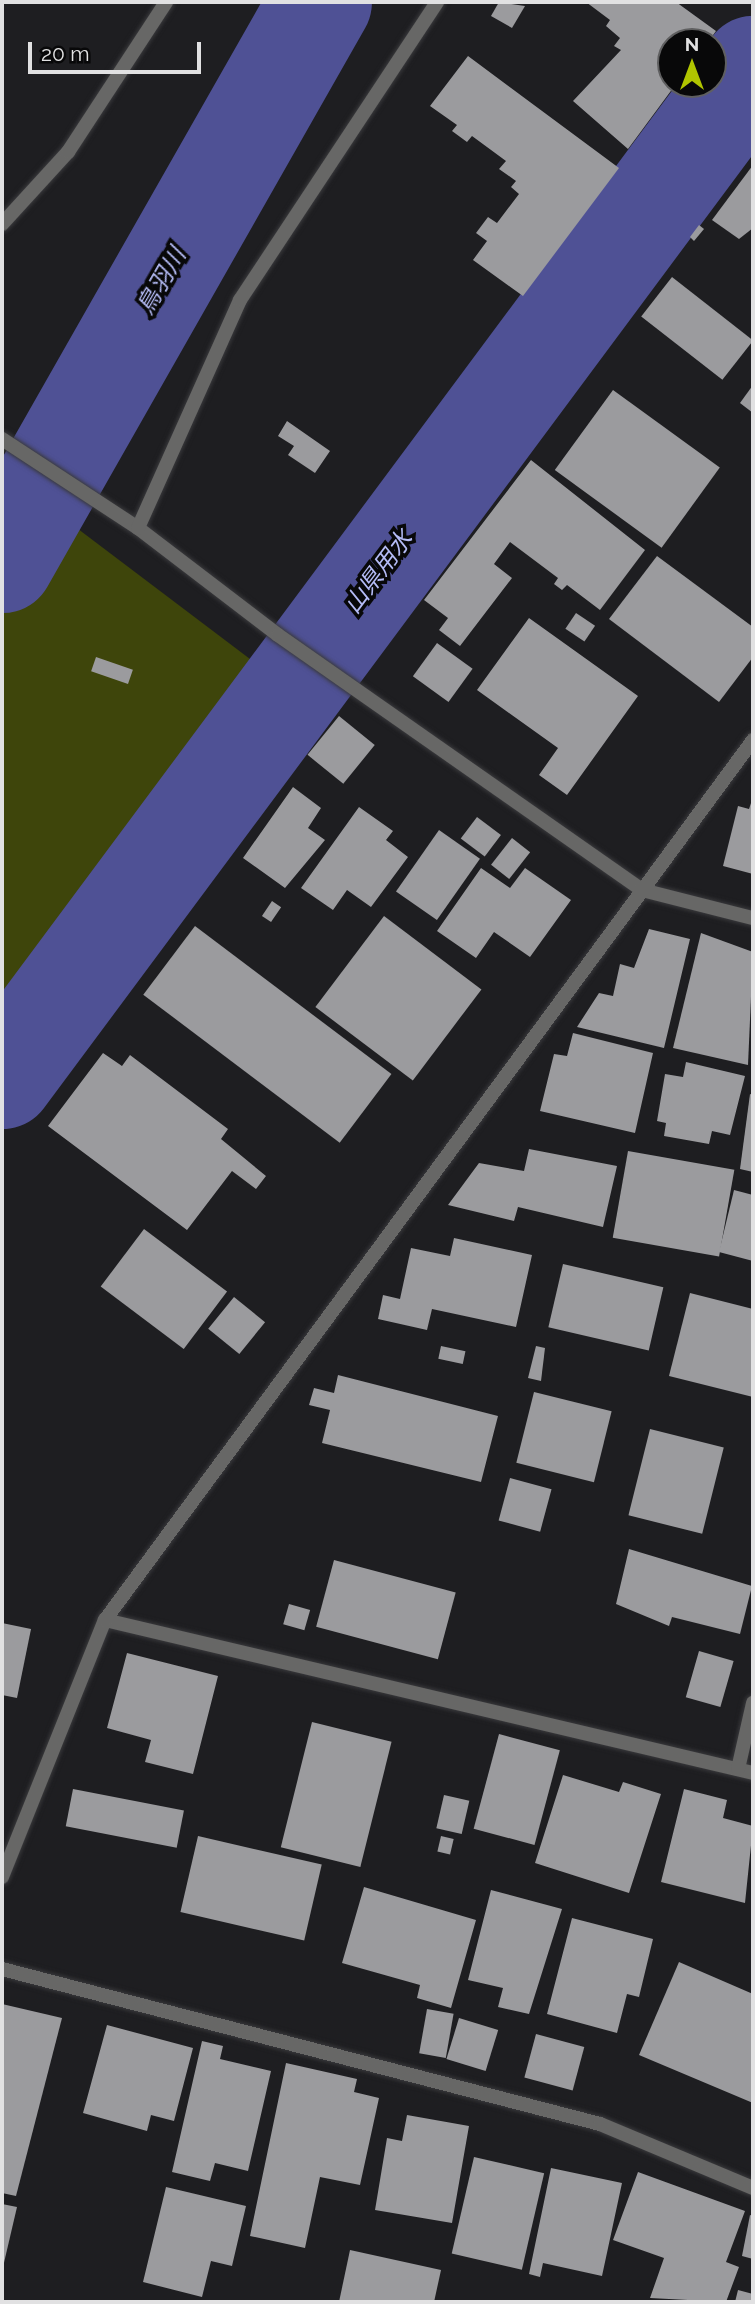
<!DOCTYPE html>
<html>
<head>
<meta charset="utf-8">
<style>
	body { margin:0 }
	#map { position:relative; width:755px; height:2304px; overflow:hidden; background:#1e1e21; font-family:Raleway,"Noto Sans JP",sans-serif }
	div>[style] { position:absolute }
	.green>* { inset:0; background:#3e450b }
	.river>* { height:103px; margin:-51.5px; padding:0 51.5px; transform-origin:51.5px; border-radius:51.5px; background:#4f5195 }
	.building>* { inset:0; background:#9b9b9e; transform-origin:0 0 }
	.roads { filter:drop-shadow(0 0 2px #39393c) drop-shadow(0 0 2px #39393c) }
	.street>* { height:14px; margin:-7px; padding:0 7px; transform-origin:7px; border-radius:7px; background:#676766 }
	span { translate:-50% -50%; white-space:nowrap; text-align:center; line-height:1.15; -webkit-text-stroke:7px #080809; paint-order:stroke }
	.water-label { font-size:24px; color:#b4bbf5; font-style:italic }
	.frame { position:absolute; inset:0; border:4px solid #e1e1e2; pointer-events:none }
	.north { position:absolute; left:657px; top:28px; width:70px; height:70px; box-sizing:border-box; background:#080809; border:2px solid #5f5f60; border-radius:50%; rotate:0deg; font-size:19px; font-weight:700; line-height:28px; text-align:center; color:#e1e1e2 }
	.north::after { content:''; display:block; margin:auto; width:24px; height:32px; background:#b0c500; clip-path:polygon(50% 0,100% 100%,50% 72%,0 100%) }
	.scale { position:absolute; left:28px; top:42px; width:173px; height:32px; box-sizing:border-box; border:4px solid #e1e1e2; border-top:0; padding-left:9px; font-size:21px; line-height:24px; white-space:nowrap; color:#e1e1e2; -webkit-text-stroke:5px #080809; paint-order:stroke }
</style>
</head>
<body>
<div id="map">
	<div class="green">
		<div style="clip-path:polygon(49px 507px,254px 662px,2px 1011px,2px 578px)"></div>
	</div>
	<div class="river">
		<div style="left:2px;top:561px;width:643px;rotate:-60.37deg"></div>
		<div style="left:2px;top:1077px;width:1259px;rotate:-53.37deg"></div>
	</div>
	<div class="building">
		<div style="clip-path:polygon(499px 2px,525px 6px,512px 28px,491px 16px)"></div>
		<div style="clip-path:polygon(586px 2px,676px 2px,716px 31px,708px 42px,671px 42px,671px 84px,676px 84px,628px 149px,573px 101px,621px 50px,614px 46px,620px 38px,606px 26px,610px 20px)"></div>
		<div style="clip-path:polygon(468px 56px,619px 168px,523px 296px,473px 260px,487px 241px,476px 233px,488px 217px,497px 223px,519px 194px,511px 187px,516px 181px,499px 169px,506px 161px,472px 136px,467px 142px,452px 131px,457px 125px,430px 106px)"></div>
		<div style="clip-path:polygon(753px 165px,753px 228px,739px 239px,712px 220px)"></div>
		<div style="clip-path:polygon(699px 225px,704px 229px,694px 241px,690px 237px)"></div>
		<div style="left:672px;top:277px;width:103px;height:50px;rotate:38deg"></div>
		<div style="clip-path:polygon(753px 385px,753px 413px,740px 403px)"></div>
		<div style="left:613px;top:390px;width:132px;height:99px;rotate:36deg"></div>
		<div style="clip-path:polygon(287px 421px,330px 451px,315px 473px,288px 455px,294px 446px,278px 436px)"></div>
		<div style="clip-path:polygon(531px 460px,645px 550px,600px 610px,567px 585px,562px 590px,554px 584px,558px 578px,510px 542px,494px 564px,512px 578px,460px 646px,439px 630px,448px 618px,424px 600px)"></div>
		<div style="clip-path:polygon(657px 556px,753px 627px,753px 657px,719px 702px,609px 619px)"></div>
		<div style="left:576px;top:613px;width:23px;height:19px;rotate:34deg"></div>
		<div style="clip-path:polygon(529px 618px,638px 696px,567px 795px,539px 775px,558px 748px,477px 690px)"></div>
		<div style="left:437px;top:643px;width:44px;height:41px;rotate:36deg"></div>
		<div style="left:96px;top:657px;width:39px;height:15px;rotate:19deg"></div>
		<div style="left:339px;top:716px;width:46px;height:50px;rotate:39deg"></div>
		<div style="clip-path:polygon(293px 787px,321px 808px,308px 828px,325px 840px,285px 888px,243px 858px)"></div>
		<div style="clip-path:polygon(753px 797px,753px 874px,723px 866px,738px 806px,749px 809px)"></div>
		<div style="clip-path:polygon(359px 807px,393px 831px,386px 840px,408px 857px,371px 907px,347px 890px,333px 910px,301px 888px)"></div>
		<div style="left:477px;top:817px;width:30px;height:27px;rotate:37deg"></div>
		<div style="left:439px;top:830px;width:50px;height:75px;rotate:35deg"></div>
		<div style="left:512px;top:838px;width:23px;height:34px;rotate:38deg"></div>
		<div style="clip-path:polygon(481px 868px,510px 888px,525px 868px,571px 900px,530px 957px,494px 932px,476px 958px,437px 931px)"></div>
		<div style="left:272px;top:901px;width:11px;height:18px;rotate:34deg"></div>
		<div style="left:384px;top:916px;width:122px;height:114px;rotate:37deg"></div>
		<div style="left:195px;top:926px;width:246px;height:86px;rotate:37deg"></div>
		<div style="clip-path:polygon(649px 929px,690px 939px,664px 1048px,577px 1027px,599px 993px,613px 996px,620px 964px,634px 968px)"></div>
		<div style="clip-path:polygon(701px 933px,753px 952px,748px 1065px,673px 1048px)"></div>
		<div style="clip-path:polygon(573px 1033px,653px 1053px,635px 1133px,540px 1111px,554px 1054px,567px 1056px)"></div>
		<div style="clip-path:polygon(103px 1053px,122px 1066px,130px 1055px,228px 1129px,221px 1139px,266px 1176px,256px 1189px,232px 1171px,187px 1230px,48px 1126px)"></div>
		<div style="clip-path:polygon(686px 1062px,745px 1076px,730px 1135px,712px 1131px,709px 1144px,664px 1136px,666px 1123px,657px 1121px,665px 1074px,683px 1077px)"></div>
		<div style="clip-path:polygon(750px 1094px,753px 1095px,753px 1172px,740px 1169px)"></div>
		<div style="clip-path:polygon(529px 1149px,617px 1166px,603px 1227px,518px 1207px,514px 1221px,448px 1205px,479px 1163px,524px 1171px)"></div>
		<div style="left:628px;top:1151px;width:108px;height:88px;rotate:10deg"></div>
		<div style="clip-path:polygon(734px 1190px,753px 1195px,753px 1261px,719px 1252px)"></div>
		<div style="left:144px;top:1229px;width:104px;height:72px;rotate:37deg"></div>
		<div style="clip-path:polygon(454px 1238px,532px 1255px,516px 1327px,432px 1309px,427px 1330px,378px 1319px,383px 1295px,400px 1299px,411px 1248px,450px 1256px)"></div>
		<div style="left:563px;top:1264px;width:103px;height:65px;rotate:13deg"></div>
		<div style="clip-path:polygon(690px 1293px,753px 1309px,753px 1397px,669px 1376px)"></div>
		<div style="left:234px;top:1297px;width:40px;height:41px;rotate:39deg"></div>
		<div style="left:441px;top:1346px;width:25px;height:13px;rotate:12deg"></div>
		<div style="clip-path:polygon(536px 1346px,545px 1348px,541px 1381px,528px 1378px)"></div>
		<div style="clip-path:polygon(338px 1375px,498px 1416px,481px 1482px,322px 1443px,330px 1410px,309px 1405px,314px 1388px,334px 1393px)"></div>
		<div style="left:534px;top:1392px;width:80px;height:73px;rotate:14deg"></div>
		<div style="left:650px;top:1429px;width:76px;height:89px;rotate:14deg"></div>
		<div style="left:510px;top:1478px;width:43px;height:44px;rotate:15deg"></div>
		<div style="clip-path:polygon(629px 1549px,752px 1586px,740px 1634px,672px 1617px,669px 1626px,616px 1604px)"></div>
		<div style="left:334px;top:1560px;width:126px;height:69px;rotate:15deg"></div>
		<div style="left:289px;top:1604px;width:22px;height:21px;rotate:16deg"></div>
		<div style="clip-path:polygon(2px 1623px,31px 1629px,17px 1698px,2px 1695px)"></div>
		<div style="left:699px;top:1651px;width:36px;height:48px;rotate:16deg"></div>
		<div style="clip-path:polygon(127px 1653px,218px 1676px,193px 1774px,145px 1762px,151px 1740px,107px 1728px)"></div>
		<div style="left:312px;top:1722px;width:82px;height:129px;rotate:14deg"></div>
		<div style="left:499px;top:1734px;width:63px;height:98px;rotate:15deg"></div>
		<div style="clip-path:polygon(563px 1775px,619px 1792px,623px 1782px,661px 1794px,629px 1893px,535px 1863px)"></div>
		<div style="left:73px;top:1789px;width:113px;height:38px;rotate:11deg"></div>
		<div style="clip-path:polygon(684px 1789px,727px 1800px,723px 1818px,753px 1826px,745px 1903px,661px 1882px)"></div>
		<div style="left:444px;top:1795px;width:26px;height:34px;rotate:13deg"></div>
		<div style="left:198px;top:1836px;width:127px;height:78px;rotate:13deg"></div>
		<div style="left:441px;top:1836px;width:13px;height:16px;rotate:13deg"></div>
		<div style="clip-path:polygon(364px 1887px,476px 1920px,451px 2008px,417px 1998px,420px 1985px,342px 1963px)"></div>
		<div style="clip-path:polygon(491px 1890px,562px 1909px,529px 2014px,498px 2007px,503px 1988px,468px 1980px)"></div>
		<div style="clip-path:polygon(572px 1918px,653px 1939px,639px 1997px,627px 1994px,617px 2033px,547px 2014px)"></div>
		<div style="clip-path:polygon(679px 1962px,753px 1994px,753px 2103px,639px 2055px)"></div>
		<div style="clip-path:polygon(2px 2004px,62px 2018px,16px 2196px,2px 2193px)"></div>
		<div style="left:427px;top:2009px;width:27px;height:45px;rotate:10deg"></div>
		<div style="left:459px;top:2018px;width:41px;height:43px;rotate:17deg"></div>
		<div style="clip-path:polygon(107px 2025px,193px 2048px,174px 2121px,151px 2115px,147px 2131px,83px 2113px)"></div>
		<div style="left:536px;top:2034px;width:50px;height:45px;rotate:15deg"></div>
		<div style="clip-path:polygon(202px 2041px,223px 2046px,220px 2059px,271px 2071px,248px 2171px,215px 2163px,210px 2181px,172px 2172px)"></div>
		<div style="clip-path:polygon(286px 2063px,357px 2079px,354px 2092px,379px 2098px,360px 2185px,320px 2177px,305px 2248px,250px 2236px)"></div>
		<div style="clip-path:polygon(407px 2115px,469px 2126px,452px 2223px,375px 2210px,387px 2138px,402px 2141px)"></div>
		<div style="left:474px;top:2157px;width:72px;height:99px;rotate:13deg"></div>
		<div style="clip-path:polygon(551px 2168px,622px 2183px,602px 2276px,543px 2263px,540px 2277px,529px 2274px)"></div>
		<div style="clip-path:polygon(638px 2172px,745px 2211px,726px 2262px,739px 2267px,726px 2302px,650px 2298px,664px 2258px,613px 2240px)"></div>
		<div style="clip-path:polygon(166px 2187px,246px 2206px,232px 2266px,211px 2261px,202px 2297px,143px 2282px)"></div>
		<div style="clip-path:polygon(2px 2204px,17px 2207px,3px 2267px,2px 2266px)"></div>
		<div style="clip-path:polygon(750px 2215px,753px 2216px,753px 2259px,742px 2256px)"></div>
		<div style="clip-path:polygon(350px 2250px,441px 2270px,434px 2302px,339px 2302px)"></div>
		<div style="clip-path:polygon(738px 2290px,753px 2294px,753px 2302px,735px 2302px)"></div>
	</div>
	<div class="roads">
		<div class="street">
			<div style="left:2px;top:224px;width:98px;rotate:-47.5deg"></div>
			<div style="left:68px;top:152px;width:179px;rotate:-56.8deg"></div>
			<div style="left:2px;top:439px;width:163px;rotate:33.2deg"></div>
			<div style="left:138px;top:528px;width:176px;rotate:37.4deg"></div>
			<div style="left:278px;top:635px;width:444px;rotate:35deg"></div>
			<div style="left:642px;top:890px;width:114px;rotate:14.2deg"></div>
			<div style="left:138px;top:528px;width:250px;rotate:-65.9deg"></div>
			<div style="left:240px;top:300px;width:357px;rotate:-56.5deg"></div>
			<div style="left:105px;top:1620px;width:666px;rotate:13.28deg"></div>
			<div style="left:738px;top:1769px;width:68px;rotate:-77.2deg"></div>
			<div style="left:2px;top:1877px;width:277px;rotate:-68.2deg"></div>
			<div style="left:105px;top:1620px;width:1093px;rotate:-53.63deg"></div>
			<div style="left:2px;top:1969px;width:618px;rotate:14.53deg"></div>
			<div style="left:600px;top:2124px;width:166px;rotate:22.7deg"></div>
		</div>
	</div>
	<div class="water-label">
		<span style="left:161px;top:281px;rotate:-60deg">鳥羽川</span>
		<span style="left:378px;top:572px;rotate:-53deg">山県用水</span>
	</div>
	<div class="frame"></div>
	<div class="north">N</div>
	<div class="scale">20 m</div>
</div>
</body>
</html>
